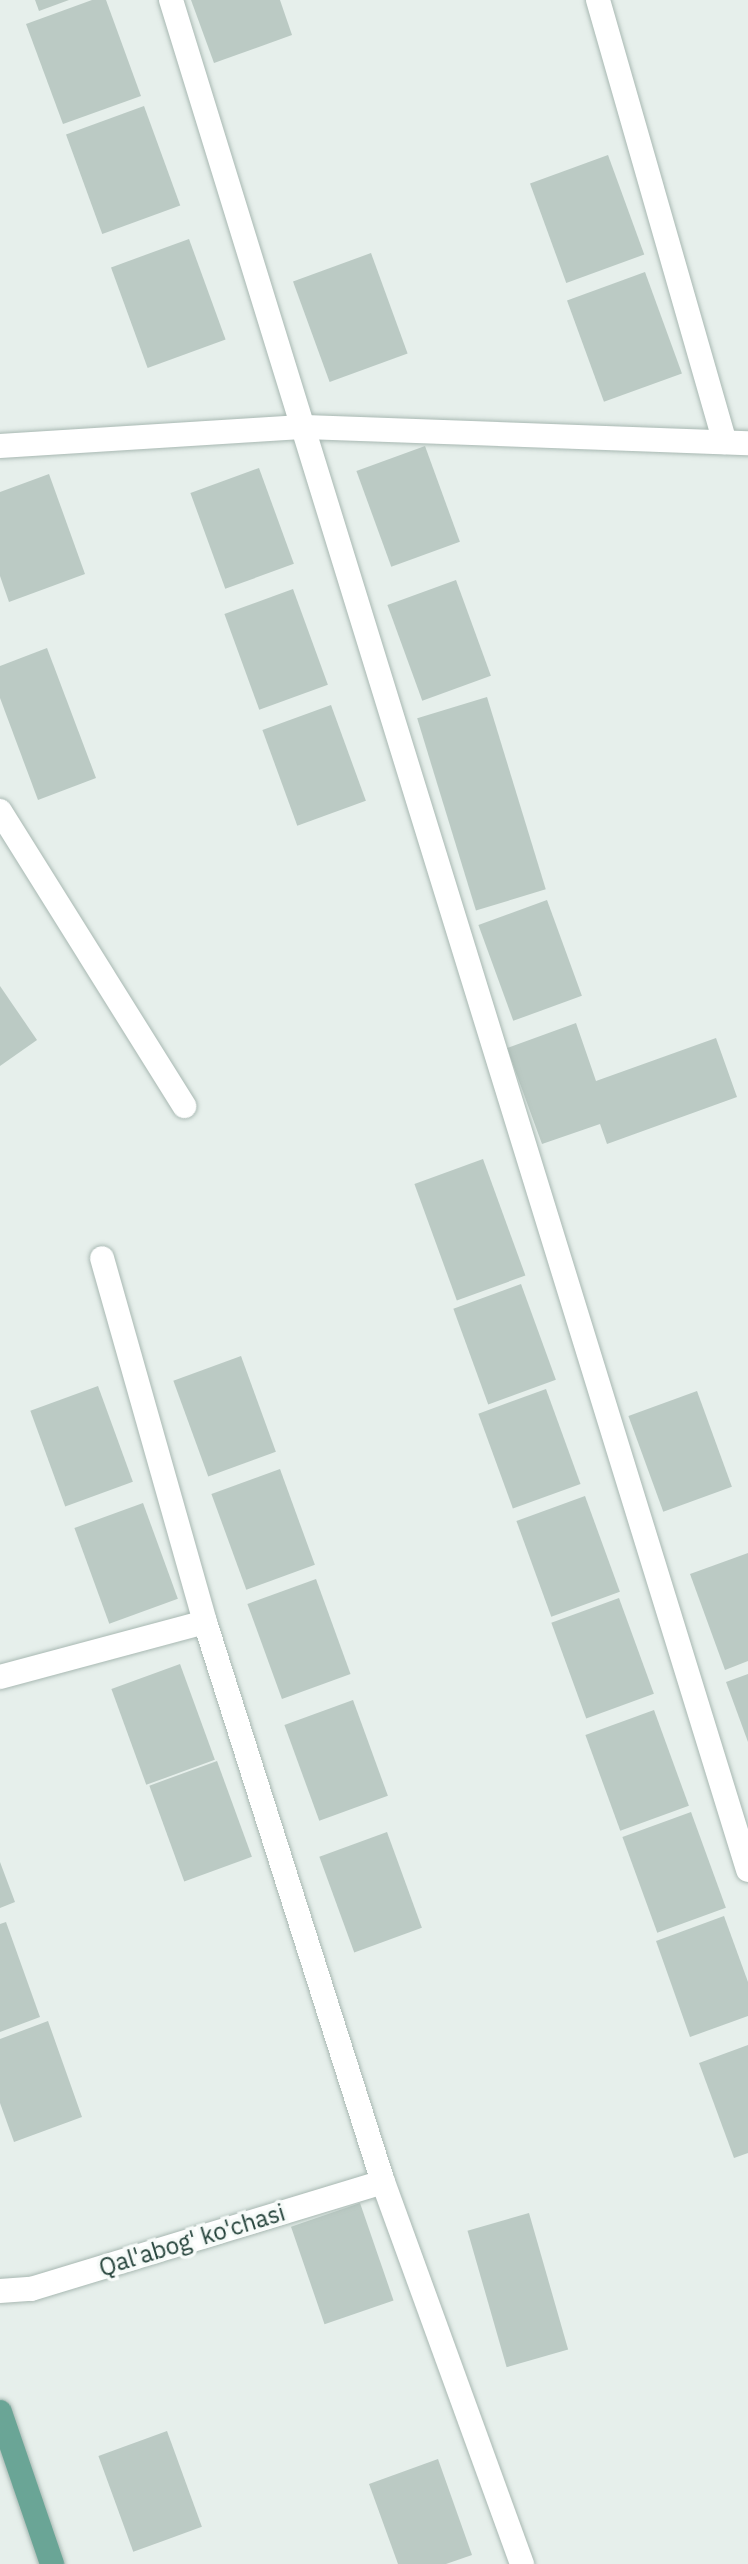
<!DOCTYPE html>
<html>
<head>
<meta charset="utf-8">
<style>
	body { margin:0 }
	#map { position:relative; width:748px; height:2564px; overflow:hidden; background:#e6efeb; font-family:"IBM Plex Sans",sans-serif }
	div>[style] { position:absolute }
	.building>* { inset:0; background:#bbcac4; transform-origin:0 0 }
	.roads { filter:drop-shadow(0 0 2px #a8b8b2) drop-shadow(0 0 2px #a8b8b2) }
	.minor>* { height:24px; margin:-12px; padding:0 12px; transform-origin:12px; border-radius:12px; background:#fff }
	.major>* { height:24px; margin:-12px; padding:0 12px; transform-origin:12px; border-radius:12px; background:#6aa596 }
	span { translate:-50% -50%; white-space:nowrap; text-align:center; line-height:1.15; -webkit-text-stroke:7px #f7fbf9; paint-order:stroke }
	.street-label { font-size:24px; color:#24423a }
</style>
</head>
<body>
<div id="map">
	<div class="building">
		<div style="clip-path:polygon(35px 0,69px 0,39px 11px)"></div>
		<div style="clip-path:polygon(92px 0,106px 0,141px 96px,63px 124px,26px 24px)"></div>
		<div style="clip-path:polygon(191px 0,280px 0,292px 35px,214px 63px)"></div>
		<div style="left:144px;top:106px;width:106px;height:83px;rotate:70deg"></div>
		<div style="left:608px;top:155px;width:106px;height:83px;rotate:70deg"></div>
		<div style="left:189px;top:239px;width:107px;height:83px;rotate:70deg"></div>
		<div style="left:371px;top:253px;width:107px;height:83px;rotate:70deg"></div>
		<div style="left:645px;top:272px;width:108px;height:83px;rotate:70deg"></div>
		<div style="left:425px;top:446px;width:102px;height:73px;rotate:70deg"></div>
		<div style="left:259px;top:468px;width:102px;height:73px;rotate:70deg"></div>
		<div style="clip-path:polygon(49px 474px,85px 574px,9px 602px,0 576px,0 492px)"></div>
		<div style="left:456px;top:580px;width:102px;height:73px;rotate:70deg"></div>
		<div style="left:293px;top:589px;width:102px;height:73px;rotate:70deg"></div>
		<div style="clip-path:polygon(47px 648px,96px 778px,38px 800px,0 698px,0 666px)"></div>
		<div style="left:487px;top:697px;width:201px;height:73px;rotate:73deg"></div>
		<div style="left:331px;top:705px;width:102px;height:73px;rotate:70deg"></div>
		<div style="left:547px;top:900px;width:102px;height:73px;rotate:70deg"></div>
		<div style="clip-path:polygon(0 986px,37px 1040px,0 1066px)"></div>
		<div style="clip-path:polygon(576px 1023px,596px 1081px,716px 1038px,737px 1097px,607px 1144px,600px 1124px,542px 1144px,507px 1048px)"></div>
		<div style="left:483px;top:1159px;width:124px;height:73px;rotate:70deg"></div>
		<div style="left:521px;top:1284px;width:102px;height:72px;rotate:70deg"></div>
		<div style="left:241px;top:1356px;width:102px;height:72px;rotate:70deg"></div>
		<div style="left:98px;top:1386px;width:102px;height:72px;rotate:70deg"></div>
		<div style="left:546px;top:1389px;width:101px;height:72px;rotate:70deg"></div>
		<div style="left:697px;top:1391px;width:102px;height:73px;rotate:70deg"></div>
		<div style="left:280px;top:1469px;width:102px;height:73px;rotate:70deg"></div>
		<div style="left:585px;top:1496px;width:102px;height:73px;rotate:70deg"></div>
		<div style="left:143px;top:1503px;width:102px;height:73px;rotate:70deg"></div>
		<div style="clip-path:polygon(748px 1553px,748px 1661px,725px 1670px,690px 1574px)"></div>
		<div style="left:316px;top:1579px;width:101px;height:73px;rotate:70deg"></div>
		<div style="left:619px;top:1598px;width:102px;height:72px;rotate:70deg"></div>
		<div style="left:180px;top:1664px;width:102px;height:73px;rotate:70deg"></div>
		<div style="clip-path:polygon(748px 1674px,748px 1742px,726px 1682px)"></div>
		<div style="left:353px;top:1700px;width:102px;height:73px;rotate:70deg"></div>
		<div style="left:654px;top:1710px;width:102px;height:73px;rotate:70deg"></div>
		<div style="left:217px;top:1761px;width:102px;height:72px;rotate:70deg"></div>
		<div style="left:691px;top:1812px;width:102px;height:73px;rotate:70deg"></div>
		<div style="left:387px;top:1832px;width:102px;height:72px;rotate:70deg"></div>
		<div style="clip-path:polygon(0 1862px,15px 1902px,0 1908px)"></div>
		<div style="clip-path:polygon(724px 1916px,748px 1982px,748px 2016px,690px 2037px,656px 1941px)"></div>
		<div style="clip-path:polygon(6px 1922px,40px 2017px,0 2032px,0 1924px)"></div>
		<div style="clip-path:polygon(48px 2021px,82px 2117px,14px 2142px,0 2103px,0 2039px)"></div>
		<div style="clip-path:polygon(748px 2045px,748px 2153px,734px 2158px,699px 2063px)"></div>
		<div style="left:360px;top:2203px;width:103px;height:73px;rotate:71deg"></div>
		<div style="left:529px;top:2213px;width:142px;height:64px;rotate:74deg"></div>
		<div style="left:167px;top:2431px;width:102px;height:73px;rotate:70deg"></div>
		<div style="clip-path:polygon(438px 2459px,472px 2555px,446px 2564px,398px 2564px,369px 2484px)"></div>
	</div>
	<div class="roads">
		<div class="minor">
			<div style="left:171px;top:0;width:1957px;rotate:72.85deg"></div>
			<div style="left:598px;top:0;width:460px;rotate:74deg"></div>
			<div style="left:0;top:446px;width:306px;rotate:-3.6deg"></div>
			<div style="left:305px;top:427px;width:443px;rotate:2.1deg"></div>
			<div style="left:0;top:811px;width:348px;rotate:58deg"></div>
			<div style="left:205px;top:1622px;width:588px;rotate:72.37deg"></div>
			<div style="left:383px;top:2182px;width:407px;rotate:70deg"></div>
			<div style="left:0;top:1677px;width:212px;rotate:-15deg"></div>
			<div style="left:205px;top:1622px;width:378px;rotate:-105.8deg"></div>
			<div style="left:0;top:2291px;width:31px;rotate:-4deg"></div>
			<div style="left:31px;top:2289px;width:368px;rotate:-16.9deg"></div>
		</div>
		<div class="major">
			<div style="left:0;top:2412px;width:161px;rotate:71.1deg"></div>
		</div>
	</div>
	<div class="street-label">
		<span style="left:192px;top:2240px;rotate:-17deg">Qal'abog' ko'chasi</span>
	</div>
</div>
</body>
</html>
